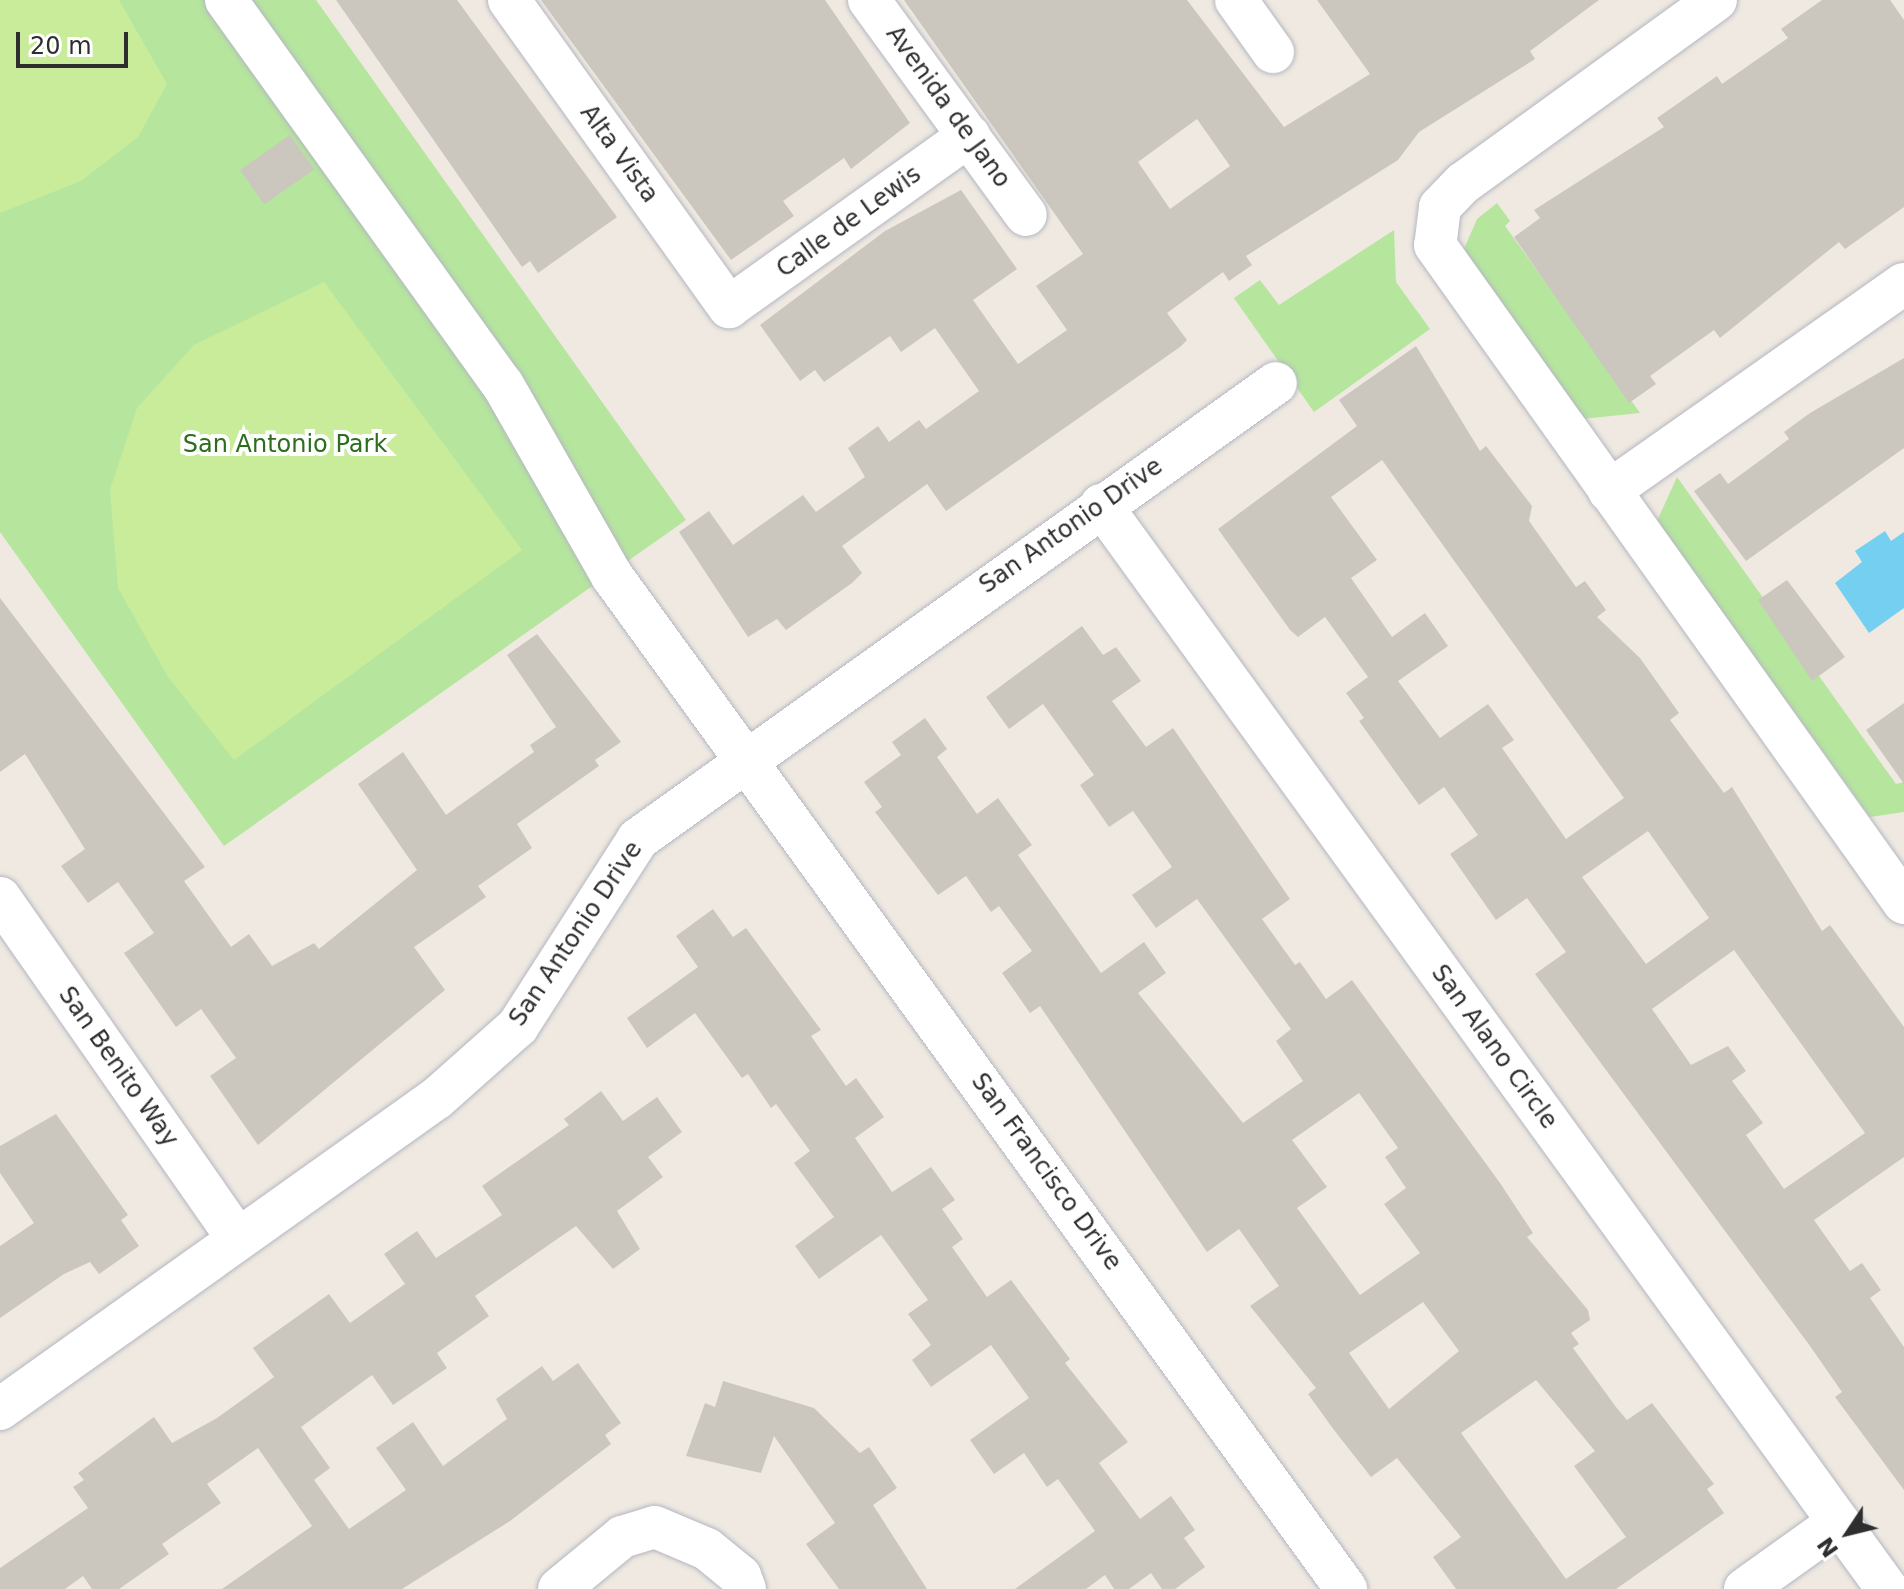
<!DOCTYPE html>
<html>
<head>
<meta charset="utf-8">
<style>
	body { margin:0 }
	#map { position:relative; width:1904px; height:1589px; overflow:hidden; background:#efe9e1; font-family:"DejaVu Sans",sans-serif }
	div>[style] { position:absolute }
	.green>* { inset:0; background:#b6e59e }
	.pitch>* { inset:0; background:#c9ec9a }
	.water>* { inset:0; background:#75cff0 }
	.building>* { inset:0; background:#cbc7bf; transform-origin:0 0 }
	.roads { filter:drop-shadow(0 0 2px #b4b7c1) drop-shadow(0 0 2px #b4b7c1) }
	.minor>* { height:42px; margin:-21px; padding:0 21px; transform-origin:21px; border-radius:21px; background:#fff }
	span { translate:-50% -50%; white-space:nowrap; text-align:center; line-height:1.15; -webkit-text-stroke:8px #fff; paint-order:stroke }
	.street-label { font-size:24px; color:#2e2e2e }
	.park-label { font-size:24px; color:#2c6e1b }
	.north { position:absolute; left:1808px; top:1493px; width:80px; height:80px; -webkit-text-stroke:6px #fff; paint-order:stroke; rotate:235deg; font-size:22px; font-weight:700; line-height:32px; text-align:center; color:#2e2e2e }
	.north::after { content:''; display:block; margin:auto; width:28px; height:36px; background:#2e2e2e; clip-path:polygon(50% 0,100% 100%,50% 72%,0 100%) }
	.scale { position:absolute; left:16px; top:32px; width:112px; height:36px; box-sizing:border-box; border:4px solid #2e2e2e; border-top:0; padding-left:10px; font-size:24px; line-height:28px; white-space:nowrap; color:#2e2e2e; -webkit-text-stroke:6px #fff; paint-order:stroke }
</style>
</head>
<body>
<div id="map">
	<div class="green">
		<div style="clip-path:polygon(0 0,316px 0,686px 520px,224px 846px,0 532px)"></div>
		<div style="clip-path:polygon(1497px 203px,1510px 221px,1505px 226px,1640px 413px,1582px 419px,1469px 262px,1464px 249px,1477px 219px)"></div>
		<div style="clip-path:polygon(1394px 230px,1396px 282px,1430px 329px,1314px 412px,1234px 298px,1260px 280px,1279px 305px)"></div>
		<div style="clip-path:polygon(1677px 477px,1896px 784px,1904px 782px,1904px 812px,1870px 817px,1657px 521px)"></div>
	</div>
	<div class="pitch">
		<div style="clip-path:polygon(0 0,119px 0,167px 84px,138px 137px,81px 181px,0 213px)"></div>
		<div style="clip-path:polygon(324px 282px,522px 550px,234px 760px,168px 677px,118px 588px,110px 490px,137px 408px,194px 345px)"></div>
	</div>
	<div class="water">
		<div style="clip-path:polygon(1885px 531px,1891px 541px,1904px 532px,1904px 608px,1869px 633px,1835px 583px,1862px 562px,1855px 551px)"></div>
	</div>
	<div class="building">
		<div style="clip-path:polygon(336px 0,457px 0,617px 217px,538px 273px,530px 261px,522px 267px)"></div>
		<div style="clip-path:polygon(541px 0,825px 0,910px 123px,851px 169px,844px 158px,783px 201px,794px 216px,731px 260px)"></div>
		<div style="clip-path:polygon(evenodd,904px 0,1187px 0,1284px 127px,1370px 74px,1317px 0,1599px 0,1530px 51px,1535px 59px,1419px 132px,1398px 160px,1246px 256px,1252px 265px,1229px 281px,1223px 272px,1167px 313px,1187px 340px,1180px 347px,946px 511px,927px 484px,842px 546px,862px 573px,852px 583px,786px 630px,777px 619px,748px 637px,679px 532px,709px 511px,733px 545px,803px 495px,816px 512px,865px 477px,848px 448px,878px 426px,889px 442px,919px 420px,926px 429px,979px 391px,935px 328px,901px 352px,890px 336px,824px 382px,815px 370px,800px 381px,760px 325px,885px 231px,961px 190px,1017px 269px,973px 300px,1018px 364px,1067px 330px,1036px 286px,1083px 254px,904px 0,1197px 119px,1230px 166px,1170px 209px,1138px 162px,1197px 119px)"></div>
		<div style="clip-path:polygon(1822px 0,1890px 0,1904px 20px,1904px 207px,1845px 249px,1839px 242px,1720px 338px,1714px 330px,1650px 376px,1656px 384px,1629px 403px,1514px 237px,1540px 218px,1534px 210px,1664px 127px,1657px 118px,1680px 102px,1717px 76px,1722px 84px,1788px 38px,1781px 29px)"></div>
		<div style="left:290px;top:135px;width:42px;height:61px;rotate:55deg"></div>
		<div style="clip-path:polygon(evenodd,1416px 346px,1480px 451px,1486px 446px,1532px 506px,1529px 521px,1576px 587px,1585px 581px,1606px 610px,1597px 617px,1640px 658px,1679px 713px,1670px 720px,1724px 793px,1732px 787px,1822px 931px,1830px 925px,1904px 1027px,1904px 1157px,1814px 1220px,1850px 1271px,1862px 1263px,1881px 1290px,1870px 1298px,1904px 1347px,1904px 1490px,1835px 1397px,1842px 1392px,1810px 1346px,1535px 974px,1566px 952px,1527px 898px,1496px 920px,1450px 854px,1478px 835px,1444px 787px,1419px 805px,1359px 721px,1364px 718px,1346px 693px,1368px 677px,1325px 617px,1298px 637px,1290px 630px,1218px 529px,1357px 426px,1339px 400px,1416px 346px,1382px 460px,1624px 798px,1566px 839px,1502px 748px,1514px 740px,1488px 704px,1440px 738px,1398px 681px,1448px 646px,1425px 613px,1392px 637px,1351px 578px,1377px 560px,1331px 497px,1382px 460px,1416px 346px,1648px 831px,1709px 918px,1646px 964px,1582px 877px,1648px 831px,1416px 346px,1734px 950px,1865px 1133px,1784px 1189px,1746px 1135px,1763px 1123px,1732px 1081px,1746px 1071px,1728px 1046px,1691px 1065px,1652px 1009px,1734px 950px)"></div>
		<div style="clip-path:polygon(1904px 358px,1904px 448px,1746px 561px,1694px 491px,1720px 473px,1728px 484px,1789px 439px,1784px 432px,1810px 413px)"></div>
		<div style="clip-path:polygon(1787px 580px,1845px 657px,1812px 681px,1758px 600px)"></div>
		<div style="clip-path:polygon(0 598px,205px 867px,184px 881px,231px 947px,249px 934px,272px 966px,314px 943px,319px 949px,417px 870px,358px 784px,403px 752px,446px 815px,534px 752px,530px 745px,556px 727px,507px 655px,537px 634px,621px 742px,595px 760px,599px 766px,517px 824px,532px 848px,478px 886px,486px 897px,414px 947px,445px 990px,258px 1145px,210px 1076px,236px 1058px,201px 1009px,176px 1027px,124px 953px,154px 933px,118px 882px,88px 903px,61px 866px,85px 849px,25px 754px,0 772px)"></div>
		<div style="clip-path:polygon(evenodd,1082px 626px,1103px 655px,1116px 647px,1141px 681px,1112px 701px,1146px 747px,1173px 728px,1290px 899px,1262px 919px,1295px 965px,1300px 962px,1326px 999px,1352px 980px,1500px 1183px,1533px 1233px,1527px 1237px,1588px 1310px,1590px 1320px,1571px 1333px,1579px 1344px,1573px 1348px,1616px 1407px,1627px 1420px,1652px 1403px,1714px 1484px,1707px 1489px,1724px 1513px,1616px 1589px,1456px 1589px,1433px 1557px,1461px 1537px,1397px 1458px,1371px 1477px,1334px 1430px,1308px 1394px,1316px 1388px,1250px 1306px,1279px 1286px,1239px 1229px,1207px 1252px,1040px 1006px,1030px 1013px,1002px 973px,1032px 951px,999px 906px,991px 912px,966px 876px,938px 895px,875px 812px,882px 807px,864px 782px,901px 755px,892px 742px,925px 718px,947px 749px,937px 757px,977px 814px,998px 798px,1032px 845px,1018px 855px,1101px 973px,1144px 942px,1166px 973px,1138px 993px,1243px 1123px,1303px 1081px,1276px 1041px,1291px 1029px,1197px 899px,1156px 928px,1132px 895px,1172px 867px,1133px 811px,1109px 827px,1080px 785px,1094px 775px,1043px 704px,1009px 729px,986px 697px,1082px 626px,1359px 1093px,1398px 1148px,1385px 1157px,1406px 1188px,1384px 1204px,1420px 1253px,1360px 1295px,1297px 1208px,1327px 1187px,1292px 1140px,1359px 1093px,1082px 626px,1423px 1302px,1459px 1351px,1389px 1409px,1349px 1353px,1423px 1302px,1082px 626px,1536px 1380px,1595px 1451px,1574px 1466px,1626px 1537px,1566px 1579px,1461px 1433px,1536px 1380px)"></div>
		<div style="clip-path:polygon(1904px 703px,1904px 784px,1866px 730px)"></div>
		<div style="clip-path:polygon(713px 909px,733px 937px,746px 928px,821px 1030px,811px 1036px,846px 1086px,856px 1078px,884px 1117px,855px 1138px,892px 1192px,931px 1167px,955px 1200px,942px 1209px,963px 1239px,952px 1247px,987px 1297px,1011px 1280px,1070px 1359px,1065px 1363px,1128px 1442px,1099px 1463px,1140px 1519px,1171px 1496px,1195px 1530px,1184px 1538px,1205px 1567px,1175px 1589px,1162px 1589px,1151px 1573px,1129px 1589px,1114px 1589px,1105px 1575px,1086px 1589px,1015px 1589px,1095px 1531px,1058px 1479px,1047px 1487px,1024px 1453px,994px 1474px,970px 1440px,1029px 1398px,991px 1345px,931px 1387px,912px 1360px,931px 1345px,908px 1314px,928px 1300px,881px 1235px,819px 1279px,795px 1246px,834px 1217px,794px 1163px,810px 1151px,776px 1104px,771px 1108px,748px 1074px,742px 1078px,695px 1013px,647px 1048px,627px 1018px,698px 967px,676px 936px)"></div>
		<div style="clip-path:polygon(601px 1091px,623px 1121px,657px 1097px,682px 1132px,648px 1157px,663px 1177px,617px 1211px,640px 1249px,613px 1269px,576px 1226px,475px 1296px,489px 1316px,437px 1353px,447px 1368px,393px 1405px,372px 1375px,301px 1427px,330px 1468px,314px 1480px,349px 1529px,406px 1490px,376px 1448px,413px 1422px,443px 1466px,507px 1419px,496px 1399px,542px 1366px,553px 1381px,578px 1363px,621px 1423px,605px 1435px,611px 1444px,510px 1521px,402px 1589px,222px 1589px,312px 1526px,258px 1448px,207px 1484px,221px 1503px,162px 1544px,169px 1554px,119px 1589px,92px 1589px,83px 1576px,65px 1589px,0 1589px,0 1568px,88px 1508px,73px 1487px,84px 1480px,78px 1473px,154px 1417px,172px 1443px,217px 1418px,274px 1377px,253px 1348px,329px 1294px,350px 1323px,405px 1284px,384px 1254px,417px 1231px,436px 1258px,502px 1215px,482px 1186px,569px 1125px,564px 1119px)"></div>
		<div style="clip-path:polygon(56px 1114px,128px 1215px,121px 1220px,139px 1246px,99px 1274px,90px 1262px,64px 1274px,0 1318px,0 1246px,34px 1223px,0 1173px,0 1146px)"></div>
		<div style="clip-path:polygon(723px 1381px,814px 1408px,860px 1453px,869px 1447px,897px 1488px,873px 1505px,927px 1589px,839px 1589px,806px 1544px,835px 1523px,774px 1436px,761px 1473px,686px 1456px,705px 1403px,715px 1407px)"></div>
	</div>
	<div class="roads">
		<div class="minor">
			<div style="left:226px;top:0;width:474px;rotate:54.3deg"></div>
			<div style="left:503px;top:385px;width:220px;rotate:60.3deg"></div>
			<div style="left:612px;top:576px;width:1251px;rotate:54.07deg"></div>
			<div style="left:509px;top:0;width:378px;rotate:54.4deg"></div>
			<div style="left:729px;top:307px;width:295px;rotate:-35.5deg"></div>
			<div style="left:869px;top:0;width:266px;rotate:53.9deg"></div>
			<div style="left:1236px;top:0;width:64px;rotate:54.6deg"></div>
			<div style="left:1716px;top:0;width:312px;rotate:144.1deg"></div>
			<div style="left:1463px;top:183px;width:33px;rotate:134deg"></div>
			<div style="left:1440px;top:207px;width:38px;rotate:97deg"></div>
			<div style="left:1435px;top:245px;width:808px;rotate:54.52deg"></div>
			<div style="left:1609px;top:491px;width:360px;rotate:-35.1deg"></div>
			<div style="left:1101px;top:505px;width:1339px;rotate:54.05deg"></div>
			<div style="left:0;top:898px;width:412px;rotate:55.1deg"></div>
			<div style="left:0;top:1409px;width:536px;rotate:-35.44deg"></div>
			<div style="left:437px;top:1098px;width:108px;rotate:-41.6deg"></div>
			<div style="left:518px;top:1026px;width:222px;rotate:-57.3deg"></div>
			<div style="left:638px;top:839px;width:784px;rotate:-35.55deg"></div>
			<div style="left:559px;top:1589px;width:82px;rotate:-39.5deg"></div>
			<div style="left:622px;top:1537px;width:34px;rotate:-17deg"></div>
			<div style="left:655px;top:1527px;width:56px;rotate:22.9deg"></div>
			<div style="left:707px;top:1549px;width:43px;rotate:39.3deg"></div>
			<div style="left:740px;top:1576px;width:14px;rotate:69deg"></div>
			<div style="left:1745px;top:1589px;width:115px;rotate:-35.5deg"></div>
		</div>
	</div>
	<div class="street-label">
		<span style="left:948px;top:107px;rotate:54deg">Avenida de Jano</span>
		<span style="left:619px;top:154px;rotate:54deg">Alta Vista</span>
		<span style="left:849px;top:222px;rotate:-36deg">Calle de Lewis</span>
		<span style="left:1071px;top:526px;rotate:-35deg">San Antonio Drive</span>
		<span style="left:576px;top:934px;rotate:-56deg">San Antonio Drive</span>
		<span style="left:1494px;top:1047px;rotate:54deg">San Alano Circle</span>
		<span style="left:118px;top:1067px;rotate:55deg">San Benito Way</span>
		<span style="left:1046px;top:1172px;rotate:54deg">San Francisco Drive</span>
	</div>
	<div class="park-label">
		<span style="left:285px;top:445px">San Antonio Park</span>
	</div>
	<div class="north">N</div>
	<div class="scale">20 m</div>
</div>
</body>
</html>
